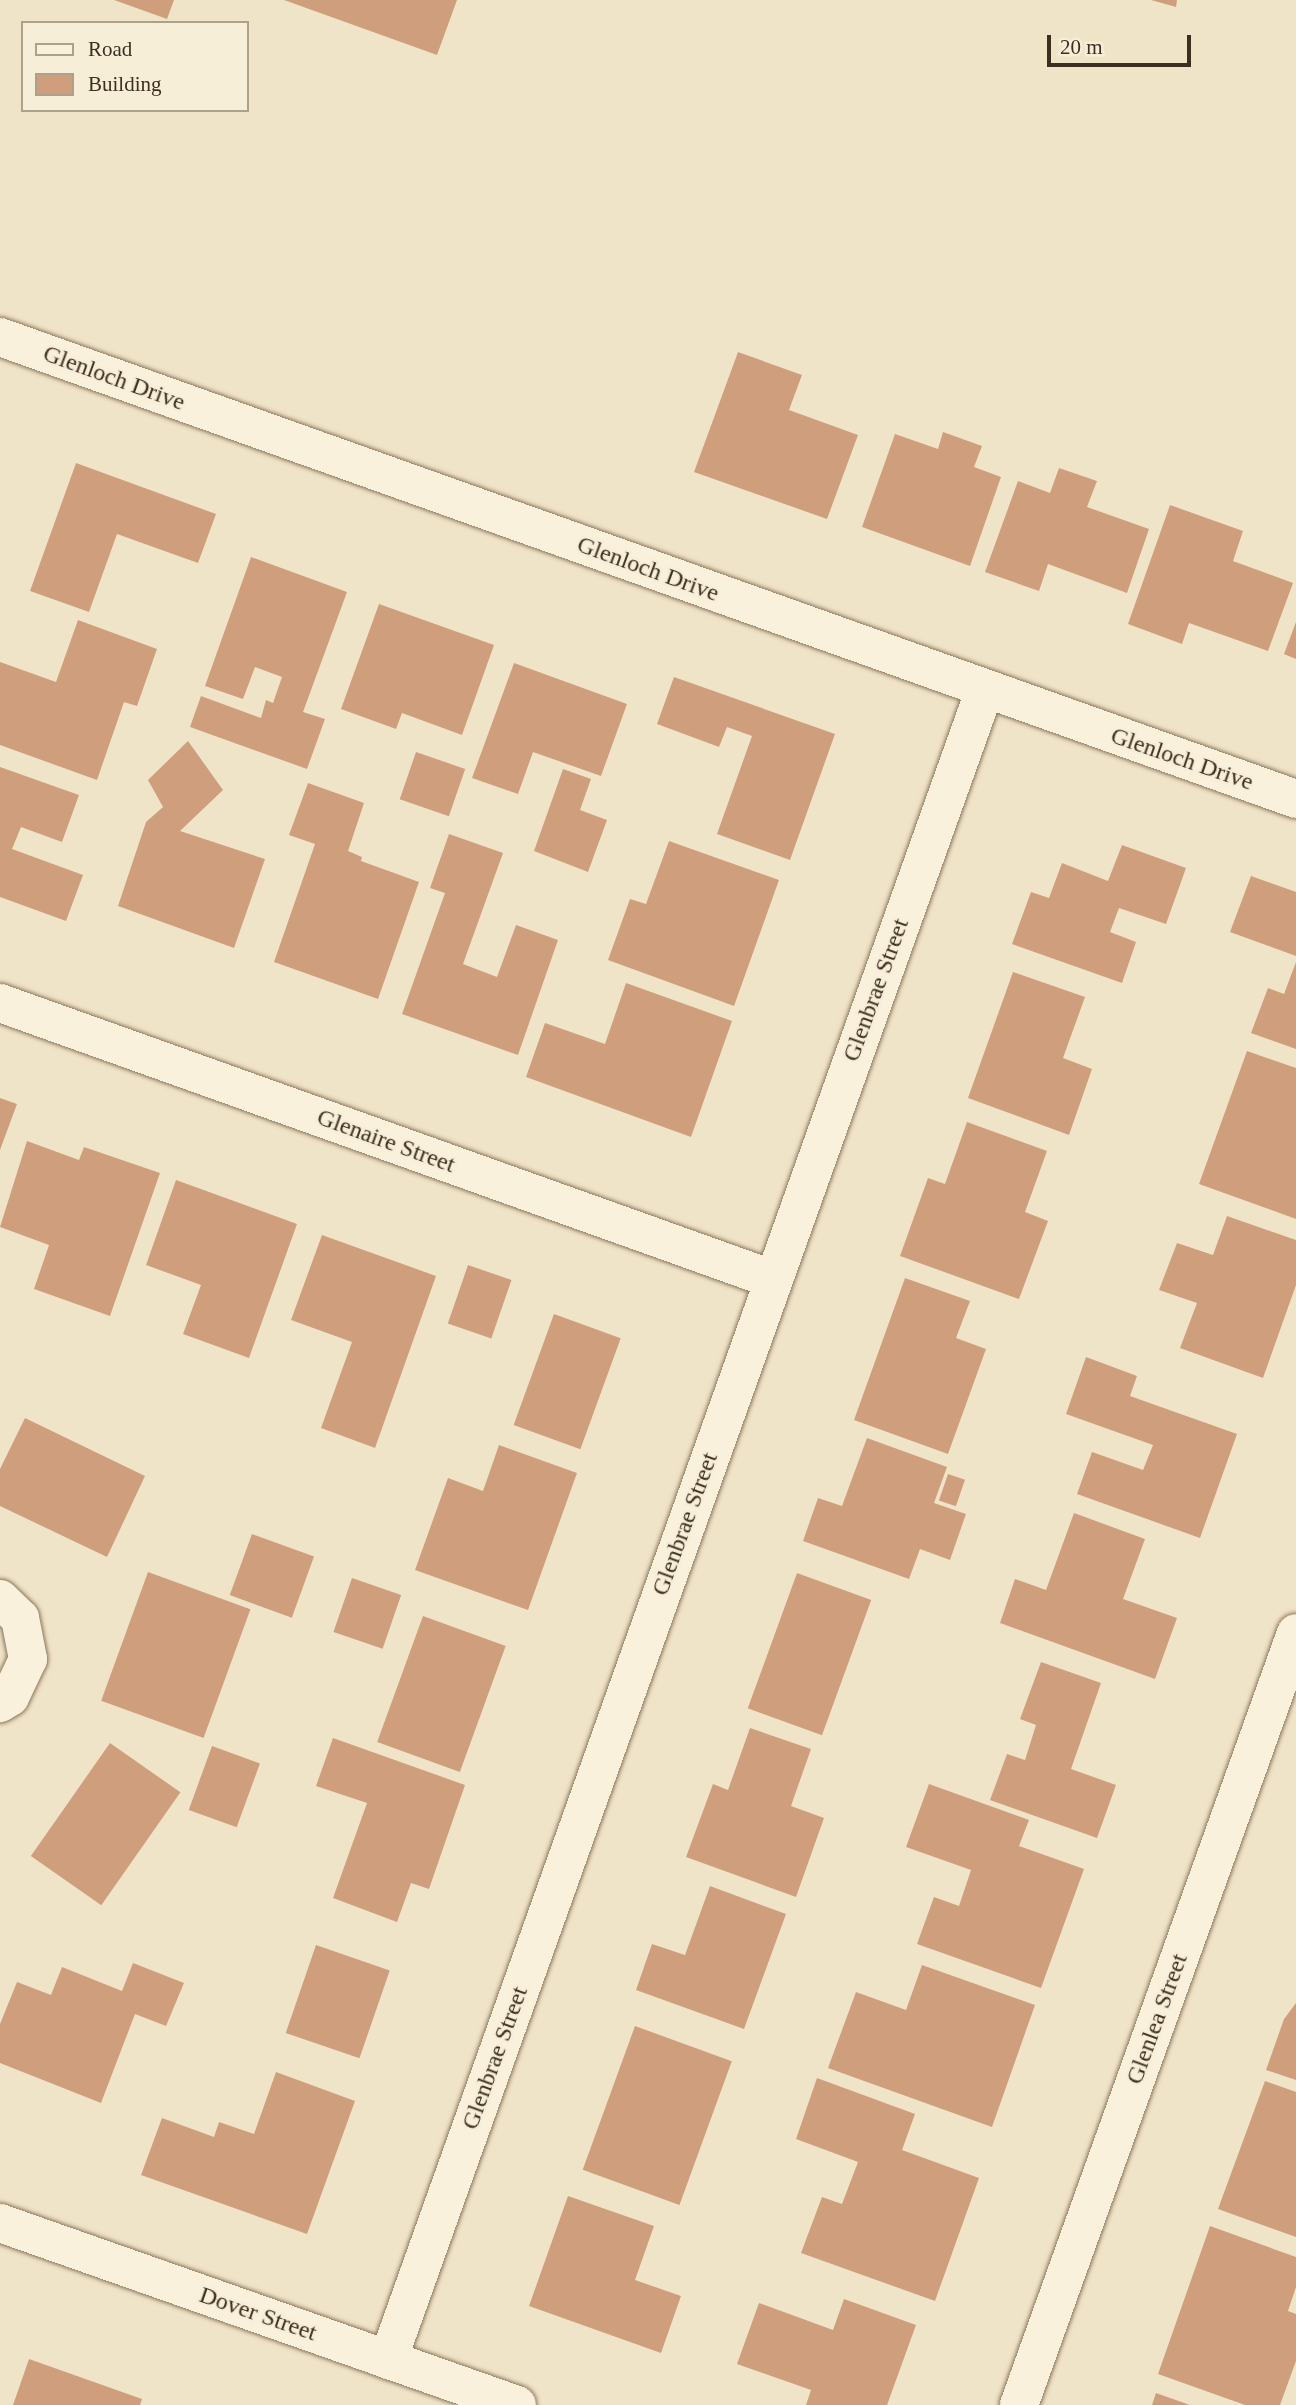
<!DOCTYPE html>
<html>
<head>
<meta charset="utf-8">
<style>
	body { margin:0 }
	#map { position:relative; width:1296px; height:2405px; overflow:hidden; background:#f0e4c8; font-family:"Times New Roman",serif }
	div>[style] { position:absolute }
	.building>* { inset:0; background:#cf9f7d; transform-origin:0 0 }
	.roads { filter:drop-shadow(0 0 2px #8d765c) drop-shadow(0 0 2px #8d765c) }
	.street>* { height:38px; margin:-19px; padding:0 19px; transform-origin:19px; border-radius:19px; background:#faf1dc }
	span { translate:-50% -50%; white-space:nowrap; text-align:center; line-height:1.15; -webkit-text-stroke:5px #f7eed8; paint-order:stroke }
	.street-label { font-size:24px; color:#3d2e20 }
	.legend { position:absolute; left:21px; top:21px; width:228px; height:91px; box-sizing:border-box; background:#f7eed8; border:2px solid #ada18e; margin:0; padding:9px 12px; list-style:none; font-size:21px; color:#3d2e20 }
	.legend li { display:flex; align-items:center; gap:14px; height:35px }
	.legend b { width:35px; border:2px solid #ada18e }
	.scale { position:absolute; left:1047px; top:35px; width:144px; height:32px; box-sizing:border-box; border:4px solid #3d2e20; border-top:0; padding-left:9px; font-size:21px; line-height:24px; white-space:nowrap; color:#3d2e20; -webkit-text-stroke:5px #f7eed8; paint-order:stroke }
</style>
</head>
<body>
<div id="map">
	<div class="building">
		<div style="clip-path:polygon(114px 0,174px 0,167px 19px)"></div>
		<div style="clip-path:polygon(284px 0,457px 0,437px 55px)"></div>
		<div style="clip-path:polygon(1151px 0,1177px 0,1176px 7px)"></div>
		<div style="clip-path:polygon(738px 352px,802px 375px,789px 410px,858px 435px,827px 519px,694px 472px)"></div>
		<div style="clip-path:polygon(943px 432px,982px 446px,974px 467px,1001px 477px,970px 566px,862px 527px,895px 434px,938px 449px)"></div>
		<div style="clip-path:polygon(76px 463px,216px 514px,198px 563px,117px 534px,89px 612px,30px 591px)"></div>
		<div style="clip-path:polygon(1059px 468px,1097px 481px,1087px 507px,1149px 529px,1127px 593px,1048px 564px,1039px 591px,985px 572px,1018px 481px,1050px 493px)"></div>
		<div style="clip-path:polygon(1170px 505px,1243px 531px,1233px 561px,1293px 583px,1268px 651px,1189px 623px,1182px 644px,1128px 624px)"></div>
		<div style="clip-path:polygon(251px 557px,347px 592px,303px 712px,325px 719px,307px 769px,190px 727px,201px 696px,261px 718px,266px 700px,273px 703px,282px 677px,255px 667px,243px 699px,205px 686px)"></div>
		<div style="clip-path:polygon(379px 604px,494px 645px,462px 735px,402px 713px,396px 729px,341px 709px)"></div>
		<div style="clip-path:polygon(78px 620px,157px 649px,137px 706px,124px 702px,97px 780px,0 745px,0 662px,56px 682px)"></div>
		<div style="clip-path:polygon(1296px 622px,1296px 659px,1284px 654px)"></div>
		<div style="clip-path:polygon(514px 663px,627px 704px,601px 776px,533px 752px,518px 794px,472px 778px)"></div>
		<div style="clip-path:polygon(674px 677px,835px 734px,790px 860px,717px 834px,752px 736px,727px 727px,719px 747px,657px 724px)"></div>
		<div style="clip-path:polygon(188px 741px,223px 790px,180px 831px,265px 859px,234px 948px,118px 906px,146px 822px,163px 807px,148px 780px)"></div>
		<div style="left:416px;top:752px;width:52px;height:50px;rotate:19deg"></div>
		<div style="clip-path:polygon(0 767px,79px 795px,62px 842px,21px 827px,12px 849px,83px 875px,66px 921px,0 897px)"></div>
		<div style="clip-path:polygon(563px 769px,591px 779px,580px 810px,607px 820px,588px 872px,534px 851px)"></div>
		<div style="clip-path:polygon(308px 783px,364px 803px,348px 851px,362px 857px,361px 861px,419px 882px,378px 999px,274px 962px,315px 844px,289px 835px)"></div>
		<div style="clip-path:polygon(449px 834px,503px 853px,463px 964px,497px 977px,516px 925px,558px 940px,518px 1055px,402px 1014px,445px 893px,430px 888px)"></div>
		<div style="clip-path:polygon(669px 841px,779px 880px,734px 1006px,608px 960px,630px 899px,646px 904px)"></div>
		<div style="clip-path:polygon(1122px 845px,1186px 868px,1166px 924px,1119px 908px,1110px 932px,1136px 942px,1122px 983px,1012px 944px,1031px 892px,1049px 898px,1062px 863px,1108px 881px)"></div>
		<div style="clip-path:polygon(1251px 876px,1296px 892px,1296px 956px,1230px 932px)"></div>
		<div style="clip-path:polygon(1296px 962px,1296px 1049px,1251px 1033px,1268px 988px,1284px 994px)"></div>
		<div style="clip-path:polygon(1013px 972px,1085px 997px,1063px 1058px,1092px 1069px,1069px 1135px,968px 1098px)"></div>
		<div style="clip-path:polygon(626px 983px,732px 1021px,691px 1137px,526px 1077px,545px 1023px,605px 1044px)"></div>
		<div style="clip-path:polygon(1247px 1051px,1296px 1068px,1296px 1219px,1199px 1184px)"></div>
		<div style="clip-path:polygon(0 1098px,17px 1104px,0 1150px)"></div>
		<div style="clip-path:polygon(967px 1122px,1047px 1151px,1025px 1212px,1048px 1221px,1019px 1299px,900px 1256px,928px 1178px,945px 1184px)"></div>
		<div style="clip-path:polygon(27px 1141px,79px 1160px,84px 1147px,160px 1173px,110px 1316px,34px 1289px,49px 1245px,0 1227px)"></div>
		<div style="clip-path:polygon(176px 1180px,297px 1224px,249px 1358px,183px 1334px,201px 1285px,146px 1265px)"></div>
		<div style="clip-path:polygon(1227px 1216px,1296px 1240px,1296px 1285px,1263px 1378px,1180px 1348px,1197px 1303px,1159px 1290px,1177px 1243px,1213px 1255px)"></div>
		<div style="clip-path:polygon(322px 1235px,436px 1276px,375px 1448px,321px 1428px,352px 1342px,291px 1320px)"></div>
		<div style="left:468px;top:1265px;width:46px;height:62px;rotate:19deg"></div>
		<div style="clip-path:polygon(905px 1278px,970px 1301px,956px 1338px,986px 1349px,948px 1454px,854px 1420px)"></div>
		<div style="left:554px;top:1314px;width:71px;height:118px;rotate:20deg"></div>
		<div style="clip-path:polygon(1086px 1357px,1137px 1376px,1130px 1396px,1237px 1434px,1200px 1538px,1077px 1494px,1092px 1452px,1143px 1470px,1153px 1445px,1066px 1414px)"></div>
		<div style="clip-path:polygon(25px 1418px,145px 1476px,107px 1557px,0 1506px,0 1469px)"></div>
		<div style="clip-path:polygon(867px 1438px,947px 1467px,934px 1503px,966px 1514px,950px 1560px,920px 1549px,909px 1579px,803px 1541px,818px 1498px,842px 1506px)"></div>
		<div style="clip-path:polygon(499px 1445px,577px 1473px,528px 1610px,415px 1570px,448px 1478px,483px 1491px)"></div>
		<div style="left:948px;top:1474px;width:18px;height:28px;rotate:19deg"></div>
		<div style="clip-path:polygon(1074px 1513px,1145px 1539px,1123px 1599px,1177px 1618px,1155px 1679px,1000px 1623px,1015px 1579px,1046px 1590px)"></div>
		<div style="left:252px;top:1534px;width:66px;height:65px;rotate:20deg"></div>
		<div style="left:148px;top:1572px;width:109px;height:137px;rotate:20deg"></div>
		<div style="left:797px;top:1573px;width:79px;height:144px;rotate:20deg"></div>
		<div style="left:352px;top:1578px;width:52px;height:57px;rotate:19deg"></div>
		<div style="left:423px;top:1616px;width:88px;height:134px;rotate:20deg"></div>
		<div style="clip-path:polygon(1041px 1662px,1101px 1683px,1071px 1769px,1116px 1785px,1097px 1838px,990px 1800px,1007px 1754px,1025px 1760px,1036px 1725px,1020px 1719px)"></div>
		<div style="clip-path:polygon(750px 1728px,811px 1749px,791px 1806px,824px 1818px,796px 1897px,686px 1857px,713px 1784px,728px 1790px)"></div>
		<div style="clip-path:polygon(333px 1738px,465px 1785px,429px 1889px,411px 1883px,397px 1922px,333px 1898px,367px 1803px,316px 1786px)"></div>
		<div style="left:110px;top:1743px;width:86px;height:138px;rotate:35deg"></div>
		<div style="left:212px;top:1746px;width:51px;height:68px;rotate:20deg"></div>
		<div style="clip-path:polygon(929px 1784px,1029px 1820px,1019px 1846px,1084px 1869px,1041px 1988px,917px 1944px,934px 1897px,959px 1906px,971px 1870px,906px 1847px)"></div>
		<div style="clip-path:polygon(710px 1886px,786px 1914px,744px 2029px,636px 1990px,652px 1944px,685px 1955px)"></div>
		<div style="left:316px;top:1945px;width:78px;height:93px;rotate:19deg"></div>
		<div style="clip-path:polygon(133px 1963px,184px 1983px,166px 2026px,135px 2014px,101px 2103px,0 2063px,0 2024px,17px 1982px,51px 1995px,62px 1967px,122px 1991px)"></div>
		<div style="clip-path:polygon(922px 1965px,1035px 2005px,992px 2127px,828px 2068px,856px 1992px,906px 2010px)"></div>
		<div style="clip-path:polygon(1296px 2003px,1296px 2080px,1266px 2070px,1284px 2019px)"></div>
		<div style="left:635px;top:2026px;width:103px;height:153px;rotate:20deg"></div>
		<div style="clip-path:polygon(276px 2072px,355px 2101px,307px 2234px,141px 2175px,162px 2118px,214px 2137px,219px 2122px,254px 2134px)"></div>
		<div style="clip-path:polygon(817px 2078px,915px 2114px,902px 2150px,979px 2178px,935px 2301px,801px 2253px,822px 2197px,842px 2204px,858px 2162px,796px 2139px)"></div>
		<div style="clip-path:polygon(1265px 2081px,1296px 2092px,1296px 2237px,1218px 2209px)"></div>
		<div style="clip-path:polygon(568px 2196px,654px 2226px,635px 2280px,681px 2296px,661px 2353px,529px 2306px)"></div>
		<div style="clip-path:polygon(1210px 2226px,1296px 2257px,1296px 2287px,1288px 2311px,1296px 2314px,1296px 2361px,1280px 2405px,1245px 2405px,1158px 2374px)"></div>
		<div style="clip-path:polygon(844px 2299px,916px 2325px,887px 2405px,806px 2405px,811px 2390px,737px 2364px,759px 2303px,833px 2330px)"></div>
		<div style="clip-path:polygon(29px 2359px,142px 2399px,140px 2405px,13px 2405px)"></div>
		<div style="clip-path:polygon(1156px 2393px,1190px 2405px,1152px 2405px)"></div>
	</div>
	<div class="roads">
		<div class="street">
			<div style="left:0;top:337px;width:1376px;rotate:19.62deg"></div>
			<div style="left:0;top:1003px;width:820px;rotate:19.67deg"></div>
			<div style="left:0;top:1599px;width:28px;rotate:44deg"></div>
			<div style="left:20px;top:1618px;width:42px;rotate:79deg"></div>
			<div style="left:28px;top:1659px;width:42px;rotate:115.3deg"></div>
			<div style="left:10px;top:1697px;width:12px;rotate:149deg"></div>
			<div style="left:0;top:2223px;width:548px;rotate:19.39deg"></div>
			<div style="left:388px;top:2360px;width:1774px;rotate:-70.34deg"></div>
			<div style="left:1019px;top:2405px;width:820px;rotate:-70.26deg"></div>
		</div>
	</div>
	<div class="street-label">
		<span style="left:114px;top:378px;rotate:20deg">Glenloch Drive</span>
		<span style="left:648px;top:569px;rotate:20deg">Glenloch Drive</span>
		<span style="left:1182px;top:759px;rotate:19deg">Glenloch Drive</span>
		<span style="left:876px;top:990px;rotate:-70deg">Glenbrae Street</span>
		<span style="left:386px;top:1141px;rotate:20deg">Glenaire Street</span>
		<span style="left:685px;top:1524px;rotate:-70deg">Glenbrae Street</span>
		<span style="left:1157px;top:2019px;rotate:-70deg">Glenlea Street</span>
		<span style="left:495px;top:2058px;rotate:-70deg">Glenbrae Street</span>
		<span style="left:258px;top:2314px;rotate:19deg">Dover Street</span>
	</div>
	<ul class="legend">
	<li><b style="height:9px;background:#faf1dc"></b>Road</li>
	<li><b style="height:19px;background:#cf9f7d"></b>Building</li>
	</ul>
	<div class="scale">20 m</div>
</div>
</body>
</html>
